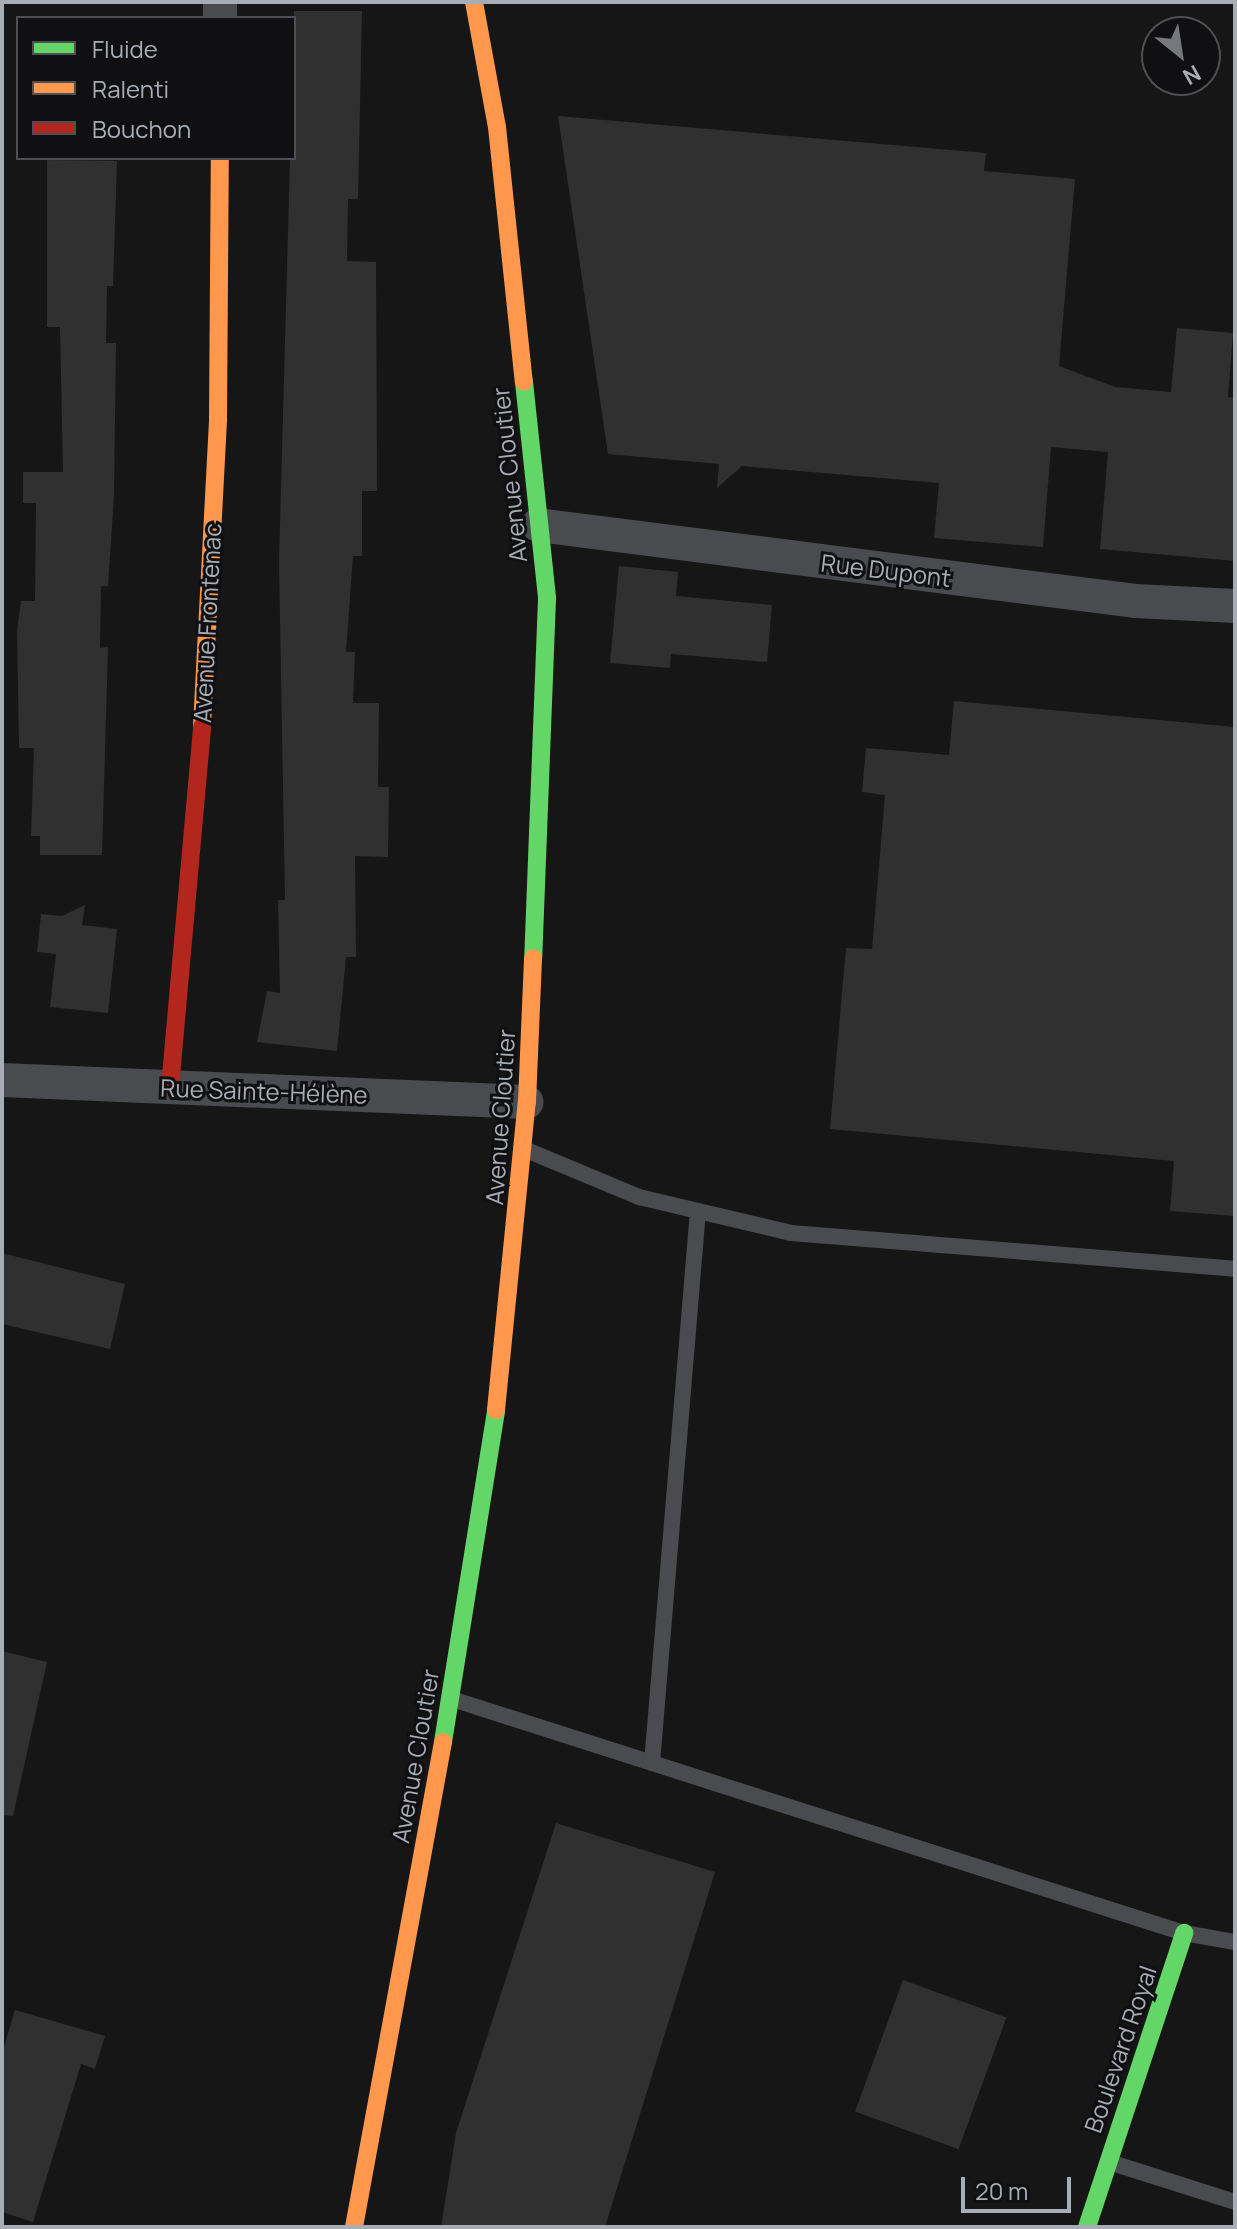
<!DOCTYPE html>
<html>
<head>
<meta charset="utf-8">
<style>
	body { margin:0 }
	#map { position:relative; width:1237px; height:2229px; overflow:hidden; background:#161616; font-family:Manrope,sans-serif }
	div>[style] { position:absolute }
	.building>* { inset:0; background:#303031; transform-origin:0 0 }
	.lane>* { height:16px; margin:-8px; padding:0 8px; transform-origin:8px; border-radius:8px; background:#4a4b4e }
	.street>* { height:34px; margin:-17px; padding:0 17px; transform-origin:17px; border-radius:17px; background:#4a4b4e }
	.fast>* { height:18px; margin:-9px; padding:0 9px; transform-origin:9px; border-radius:9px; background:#63d668 }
	.slow>* { height:18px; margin:-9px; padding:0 9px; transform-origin:9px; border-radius:9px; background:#ff974d }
	.jam>* { height:18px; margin:-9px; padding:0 9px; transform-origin:9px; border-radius:9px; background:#b3261e }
	span { translate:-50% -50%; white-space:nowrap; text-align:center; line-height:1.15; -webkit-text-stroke:6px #101012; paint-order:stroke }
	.street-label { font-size:24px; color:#a8adb5 }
	.frame { position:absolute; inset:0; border:4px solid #a8adb5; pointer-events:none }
	.legend { position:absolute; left:16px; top:16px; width:280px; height:144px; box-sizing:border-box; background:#101012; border:2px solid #4d4f53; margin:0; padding:10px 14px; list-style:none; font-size:24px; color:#a8adb5 }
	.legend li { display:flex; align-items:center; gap:16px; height:40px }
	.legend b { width:40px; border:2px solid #4d4f53 }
	.north { position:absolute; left:1141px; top:16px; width:80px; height:80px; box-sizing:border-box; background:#101012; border:2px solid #4d4f53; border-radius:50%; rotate:150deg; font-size:22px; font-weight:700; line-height:32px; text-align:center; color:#a8adb5 }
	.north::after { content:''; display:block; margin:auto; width:28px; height:36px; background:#75787d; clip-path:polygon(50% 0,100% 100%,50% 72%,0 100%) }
	.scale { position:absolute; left:961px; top:2177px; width:110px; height:36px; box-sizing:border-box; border:4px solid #a8adb5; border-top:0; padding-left:10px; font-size:24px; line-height:28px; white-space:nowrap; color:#a8adb5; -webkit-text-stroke:6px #101012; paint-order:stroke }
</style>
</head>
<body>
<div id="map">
	<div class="building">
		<div style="clip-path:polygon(294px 11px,362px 11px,358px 199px,348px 199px,347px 261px,376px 262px,377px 491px,362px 491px,362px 556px,353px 556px,346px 652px,355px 652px,353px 703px,379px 703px,378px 787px,389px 787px,388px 857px,355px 856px,356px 957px,346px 957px,337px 1051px,257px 1042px,267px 991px,280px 993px,278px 900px,285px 900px,279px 562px)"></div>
		<div style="clip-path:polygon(558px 116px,986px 153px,984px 171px,1075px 179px,1059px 366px,1115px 387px,1171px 392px,1177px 328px,1233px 333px,1228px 397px,1235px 398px,1235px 561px,1100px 549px,1108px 452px,1051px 447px,1043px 547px,934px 538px,939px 483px,742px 466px,717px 488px,719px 464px,608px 454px)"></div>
		<div style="clip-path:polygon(47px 160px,117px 161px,113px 286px,107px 286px,106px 343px,116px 343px,114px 496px,108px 586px,101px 586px,100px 648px,108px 647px,102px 855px,40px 855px,40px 836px,31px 836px,34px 748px,19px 748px,17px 631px,21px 601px,35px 601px,36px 503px,23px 503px,23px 472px,63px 472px,60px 327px,47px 327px)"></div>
		<div style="clip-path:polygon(619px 566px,678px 572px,676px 596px,772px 605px,767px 662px,671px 654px,670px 668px,610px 663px)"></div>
		<div style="clip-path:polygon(954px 701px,1235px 727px,1235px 1216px,1170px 1211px,1174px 1161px,830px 1129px,846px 948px,872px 949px,885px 795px,862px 792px,866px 748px,949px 755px)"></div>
		<div style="clip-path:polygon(85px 905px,82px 925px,117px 929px,108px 1013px,50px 1007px,56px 954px,37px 952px,41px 914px,62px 916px)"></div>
		<div style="clip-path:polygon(2px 1253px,125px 1284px,110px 1349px,2px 1324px)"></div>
		<div style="clip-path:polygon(2px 1651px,47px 1662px,13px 1816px,2px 1815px)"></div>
		<div style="clip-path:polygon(556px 1823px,715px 1872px,605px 2227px,441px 2227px,456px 2133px)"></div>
		<div style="left:903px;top:1980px;width:110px;height:140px;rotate:20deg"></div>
		<div style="clip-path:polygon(15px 2010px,105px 2036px,95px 2069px,81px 2064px,33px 2222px,2px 2212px,2px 2053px)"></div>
	</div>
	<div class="lane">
		<div style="left:524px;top:1149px;width:125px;rotate:22.7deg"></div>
		<div style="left:639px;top:1197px;width:156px;rotate:13.3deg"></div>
		<div style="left:791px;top:1233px;width:445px;rotate:4.6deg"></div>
		<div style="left:452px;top:1699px;width:768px;rotate:17.73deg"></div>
		<div style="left:1184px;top:1933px;width:52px;rotate:10deg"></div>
		<div style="left:652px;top:1763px;width:554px;rotate:-85.24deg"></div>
		<div style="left:1109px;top:2162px;width:132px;rotate:17.6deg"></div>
	</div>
	<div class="street">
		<div style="left:220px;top:18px;width:16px;rotate:-90deg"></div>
		<div style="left:538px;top:525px;width:602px;rotate:7.25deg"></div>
		<div style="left:1135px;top:601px;width:100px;rotate:2.9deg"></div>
		<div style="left:2px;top:1080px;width:525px;rotate:2.4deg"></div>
	</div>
	<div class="fast">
		<div style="left:524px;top:382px;width:218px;rotate:83.9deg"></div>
		<div style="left:547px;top:599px;width:359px;rotate:92.2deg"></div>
		<div style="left:443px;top:1742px;width:336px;rotate:-80.9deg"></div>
		<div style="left:1087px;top:2227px;width:310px;rotate:-71.7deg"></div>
	</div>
	<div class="slow">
		<div style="left:474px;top:2px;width:127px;rotate:79.6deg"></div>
		<div style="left:497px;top:127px;width:256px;rotate:84deg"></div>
		<div style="left:202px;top:726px;width:307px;rotate:-87deg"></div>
		<div style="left:218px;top:419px;width:261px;rotate:-89.6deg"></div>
		<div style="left:496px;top:1410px;width:310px;rotate:-84.3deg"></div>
		<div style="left:527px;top:1102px;width:144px;rotate:-87.6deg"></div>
		<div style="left:354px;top:2227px;width:493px;rotate:-79.6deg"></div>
	</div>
	<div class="jam">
		<div style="left:170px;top:1087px;width:362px;rotate:-84.9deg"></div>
	</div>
	<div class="street-label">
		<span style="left:509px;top:475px;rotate:-96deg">Avenue Cloutier</span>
		<span style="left:886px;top:570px;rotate:7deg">Rue Dupont</span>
		<span style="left:207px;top:623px;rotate:-87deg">Avenue Frontenac</span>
		<span style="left:264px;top:1091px;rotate:2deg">Rue Sainte-Hélène</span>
		<span style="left:500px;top:1117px;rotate:-86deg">Avenue Cloutier</span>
		<span style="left:415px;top:1756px;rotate:-80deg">Avenue Cloutier</span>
		<span style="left:1120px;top:2049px;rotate:-71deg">Boulevard Royal</span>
	</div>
	<div class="frame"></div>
	<ul class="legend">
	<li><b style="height:10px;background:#63d668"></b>Fluide</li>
	<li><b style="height:10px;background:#ff974d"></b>Ralenti</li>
	<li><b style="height:10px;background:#b3261e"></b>Bouchon</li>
	</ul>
	<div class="north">N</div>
	<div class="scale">20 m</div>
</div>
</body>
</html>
